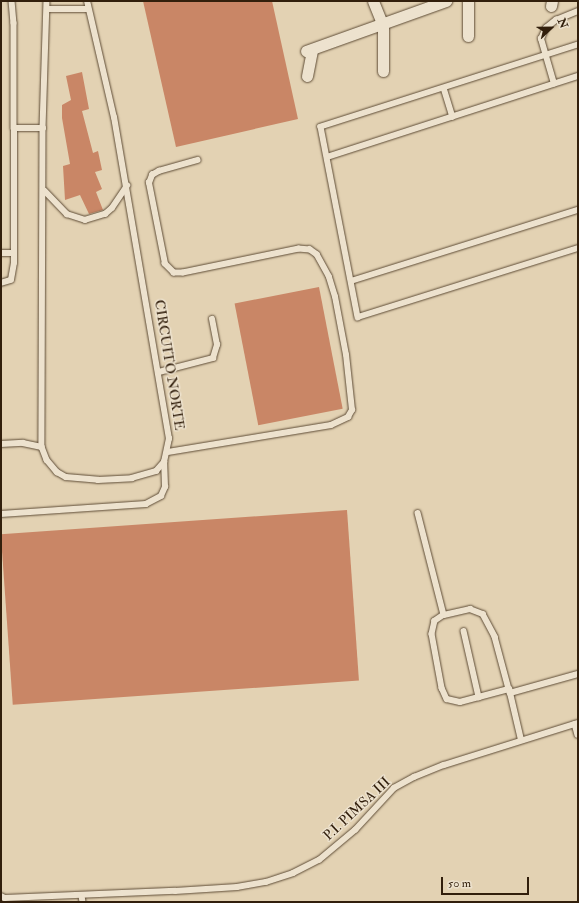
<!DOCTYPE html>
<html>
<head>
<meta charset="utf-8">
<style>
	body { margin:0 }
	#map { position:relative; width:579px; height:903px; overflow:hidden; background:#e3d2b3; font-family:"IM FELL Double Pica",serif }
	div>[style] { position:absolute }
	.building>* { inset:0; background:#c98666; transform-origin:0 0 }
	.roads { filter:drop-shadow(0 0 1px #5e4c36) drop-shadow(0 0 1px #5e4c36) }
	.service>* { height:5.5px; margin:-2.75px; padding:0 2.75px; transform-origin:2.75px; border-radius:2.75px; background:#ede2ce }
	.minor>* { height:11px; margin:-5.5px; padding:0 5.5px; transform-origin:5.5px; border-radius:5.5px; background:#ede2ce }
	span { translate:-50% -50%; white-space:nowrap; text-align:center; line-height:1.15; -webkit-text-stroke:3px #ede2ce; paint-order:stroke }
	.street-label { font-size:14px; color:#321f0c }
	.frame { position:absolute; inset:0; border:2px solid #321f0c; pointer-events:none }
	.north { position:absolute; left:531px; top:8px; width:40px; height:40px; -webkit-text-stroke:3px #ede2ce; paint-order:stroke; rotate:68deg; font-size:11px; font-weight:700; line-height:16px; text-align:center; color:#321f0c }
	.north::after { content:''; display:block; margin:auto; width:14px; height:18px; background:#321f0c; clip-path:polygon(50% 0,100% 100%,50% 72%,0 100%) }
	.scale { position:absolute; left:441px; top:877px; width:88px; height:18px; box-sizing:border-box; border:2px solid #321f0c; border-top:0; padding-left:5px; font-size:12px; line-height:14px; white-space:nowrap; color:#321f0c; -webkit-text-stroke:3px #ede2ce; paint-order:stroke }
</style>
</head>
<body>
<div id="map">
	<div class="building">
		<div style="clip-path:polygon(143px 1px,272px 1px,298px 119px,176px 147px)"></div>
		<div style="clip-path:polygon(82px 72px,89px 109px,82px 111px,93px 153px,98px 151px,102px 170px,95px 172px,102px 189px,96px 192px,103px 210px,89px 214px,80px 195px,65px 200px,63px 166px,70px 164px,62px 118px,62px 105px,71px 100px,66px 76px)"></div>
		<div style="left:319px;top:287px;width:124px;height:86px;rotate:79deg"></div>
		<div style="left:347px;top:510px;width:171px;height:347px;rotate:86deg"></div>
	</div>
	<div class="roads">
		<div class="service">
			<div style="left:12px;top:1px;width:22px;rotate:85deg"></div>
			<div style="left:14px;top:23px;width:105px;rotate:90deg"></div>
			<div style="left:14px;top:128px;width:29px"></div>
			<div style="left:47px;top:1px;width:127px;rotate:91.8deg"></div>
			<div style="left:43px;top:128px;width:319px;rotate:90.2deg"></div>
			<div style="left:42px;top:447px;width:14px;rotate:69deg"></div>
			<div style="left:47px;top:460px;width:16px;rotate:50deg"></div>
			<div style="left:57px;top:472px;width:10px;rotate:29deg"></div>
			<div style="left:66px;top:477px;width:32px;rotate:5deg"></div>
			<div style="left:98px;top:480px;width:34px;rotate:-3deg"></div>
			<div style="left:132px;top:478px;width:25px;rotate:-16deg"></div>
			<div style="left:156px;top:471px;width:12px;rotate:-48deg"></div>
			<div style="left:164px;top:462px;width:24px;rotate:-78deg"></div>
			<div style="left:169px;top:439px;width:326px;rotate:-99.7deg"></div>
			<div style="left:114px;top:118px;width:120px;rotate:-103deg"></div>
			<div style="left:48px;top:9px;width:40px"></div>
			<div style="left:578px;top:45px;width:270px;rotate:162.3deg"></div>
			<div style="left:321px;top:127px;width:194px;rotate:79deg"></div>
			<div style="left:358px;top:317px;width:231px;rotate:-17.4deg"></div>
			<div style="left:554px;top:84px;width:47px;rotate:-106.1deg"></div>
			<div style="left:541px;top:39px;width:12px;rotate:-66deg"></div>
			<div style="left:546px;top:28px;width:13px;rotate:-39deg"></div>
			<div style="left:556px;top:20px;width:24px;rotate:-22deg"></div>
			<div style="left:444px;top:88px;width:30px;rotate:73deg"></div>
			<div style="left:327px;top:157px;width:264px;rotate:-17.9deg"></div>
			<div style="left:45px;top:191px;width:32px;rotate:46deg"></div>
			<div style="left:67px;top:214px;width:19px;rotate:18deg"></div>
			<div style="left:85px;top:220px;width:21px;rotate:-17deg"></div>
			<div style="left:105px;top:214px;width:9px;rotate:-41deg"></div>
			<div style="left:112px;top:208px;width:27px;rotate:-56deg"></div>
			<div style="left:1px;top:253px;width:13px"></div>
			<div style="left:351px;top:281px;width:238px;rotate:-17.4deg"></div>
			<div style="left:1px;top:283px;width:10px;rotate:-17deg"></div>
			<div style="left:11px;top:280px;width:17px;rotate:-80deg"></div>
			<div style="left:14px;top:263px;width:135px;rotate:-90deg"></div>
			<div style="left:159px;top:372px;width:56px;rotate:-14.5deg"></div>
			<div style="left:213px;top:358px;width:14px;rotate:-73deg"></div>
			<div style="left:217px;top:345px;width:26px;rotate:-101deg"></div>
			<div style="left:1px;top:444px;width:22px;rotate:-3deg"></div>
			<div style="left:23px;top:443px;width:19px;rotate:12deg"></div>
			<div style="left:168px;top:452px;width:165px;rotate:-9.4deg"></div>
			<div style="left:331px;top:425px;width:19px;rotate:-25deg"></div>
			<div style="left:348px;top:417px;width:8px;rotate:-60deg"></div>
			<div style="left:352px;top:410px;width:55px;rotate:-96.2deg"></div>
			<div style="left:346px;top:355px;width:59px;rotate:-100.7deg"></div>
			<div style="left:335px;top:297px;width:21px;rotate:-107deg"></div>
			<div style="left:329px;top:277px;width:25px;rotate:-119deg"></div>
			<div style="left:317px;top:255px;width:9px;rotate:-144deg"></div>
			<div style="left:310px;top:250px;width:11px;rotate:-175deg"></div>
			<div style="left:299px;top:249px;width:118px;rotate:168.3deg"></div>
			<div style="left:183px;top:273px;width:9px;rotate:180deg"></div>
			<div style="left:174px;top:273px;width:13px;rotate:-135deg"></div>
			<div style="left:165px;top:264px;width:83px;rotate:-101.2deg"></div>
			<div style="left:149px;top:183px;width:9px;rotate:-69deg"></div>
			<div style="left:152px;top:175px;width:8px;rotate:-30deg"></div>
			<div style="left:159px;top:171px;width:40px;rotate:-16deg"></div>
			<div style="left:418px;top:513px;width:105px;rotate:75.7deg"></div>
			<div style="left:444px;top:615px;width:27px;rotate:-13deg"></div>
			<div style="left:470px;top:609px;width:14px;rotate:21deg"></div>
			<div style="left:483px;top:614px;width:26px;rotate:62deg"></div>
			<div style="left:495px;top:637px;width:58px;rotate:75deg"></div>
			<div style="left:1px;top:514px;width:145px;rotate:-3.9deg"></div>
			<div style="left:146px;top:504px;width:17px;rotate:-28deg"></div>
			<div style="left:161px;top:496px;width:10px;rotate:-66deg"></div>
			<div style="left:165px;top:487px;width:25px;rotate:-92deg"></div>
			<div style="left:444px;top:615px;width:11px;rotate:146deg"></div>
			<div style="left:435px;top:621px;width:13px;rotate:103deg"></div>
			<div style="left:432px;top:634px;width:55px;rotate:79.5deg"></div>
			<div style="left:442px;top:688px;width:12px;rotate:66deg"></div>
			<div style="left:447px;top:699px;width:13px;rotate:13deg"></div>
			<div style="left:460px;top:702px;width:51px;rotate:-14.9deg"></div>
			<div style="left:464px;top:631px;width:68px;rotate:77.2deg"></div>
			<div style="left:575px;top:724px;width:11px;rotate:75deg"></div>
			<div style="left:521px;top:740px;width:48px;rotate:-103.2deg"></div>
			<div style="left:510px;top:693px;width:71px;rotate:-15.6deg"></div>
			<div style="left:1px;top:896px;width:4px;rotate:27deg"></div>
			<div style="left:5px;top:898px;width:170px;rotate:-2.4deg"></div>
			<div style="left:175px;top:891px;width:62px;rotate:-3.7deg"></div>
			<div style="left:237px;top:887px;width:29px;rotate:-10deg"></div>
			<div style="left:266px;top:882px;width:28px;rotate:-18deg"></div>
			<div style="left:293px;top:873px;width:29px;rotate:-27deg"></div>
			<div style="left:319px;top:860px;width:47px;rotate:-39.8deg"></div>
			<div style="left:355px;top:830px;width:57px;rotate:-47.1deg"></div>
			<div style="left:394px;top:788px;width:23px;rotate:-29deg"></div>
			<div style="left:414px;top:777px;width:32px;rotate:-22deg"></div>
			<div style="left:444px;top:765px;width:140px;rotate:-17.4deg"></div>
			<div style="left:82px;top:896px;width:6px;rotate:81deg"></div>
		</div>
		<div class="minor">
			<div style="left:373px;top:1px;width:27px;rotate:68deg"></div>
			<div style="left:383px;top:26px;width:45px;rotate:90deg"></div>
			<div style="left:468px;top:1px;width:35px;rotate:90deg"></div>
			<div style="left:551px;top:6px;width:5px;rotate:-79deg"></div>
			<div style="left:306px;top:51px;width:149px;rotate:-19.7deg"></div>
			<div style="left:307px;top:76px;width:25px;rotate:-79deg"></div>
		</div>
	</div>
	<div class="street-label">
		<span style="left:169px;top:365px;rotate:81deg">CIRCUITO NORTE</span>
		<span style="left:357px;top:809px;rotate:-43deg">P.I. PIMSA III</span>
	</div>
	<div class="frame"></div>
	<div class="north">N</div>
	<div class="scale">50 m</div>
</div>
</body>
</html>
